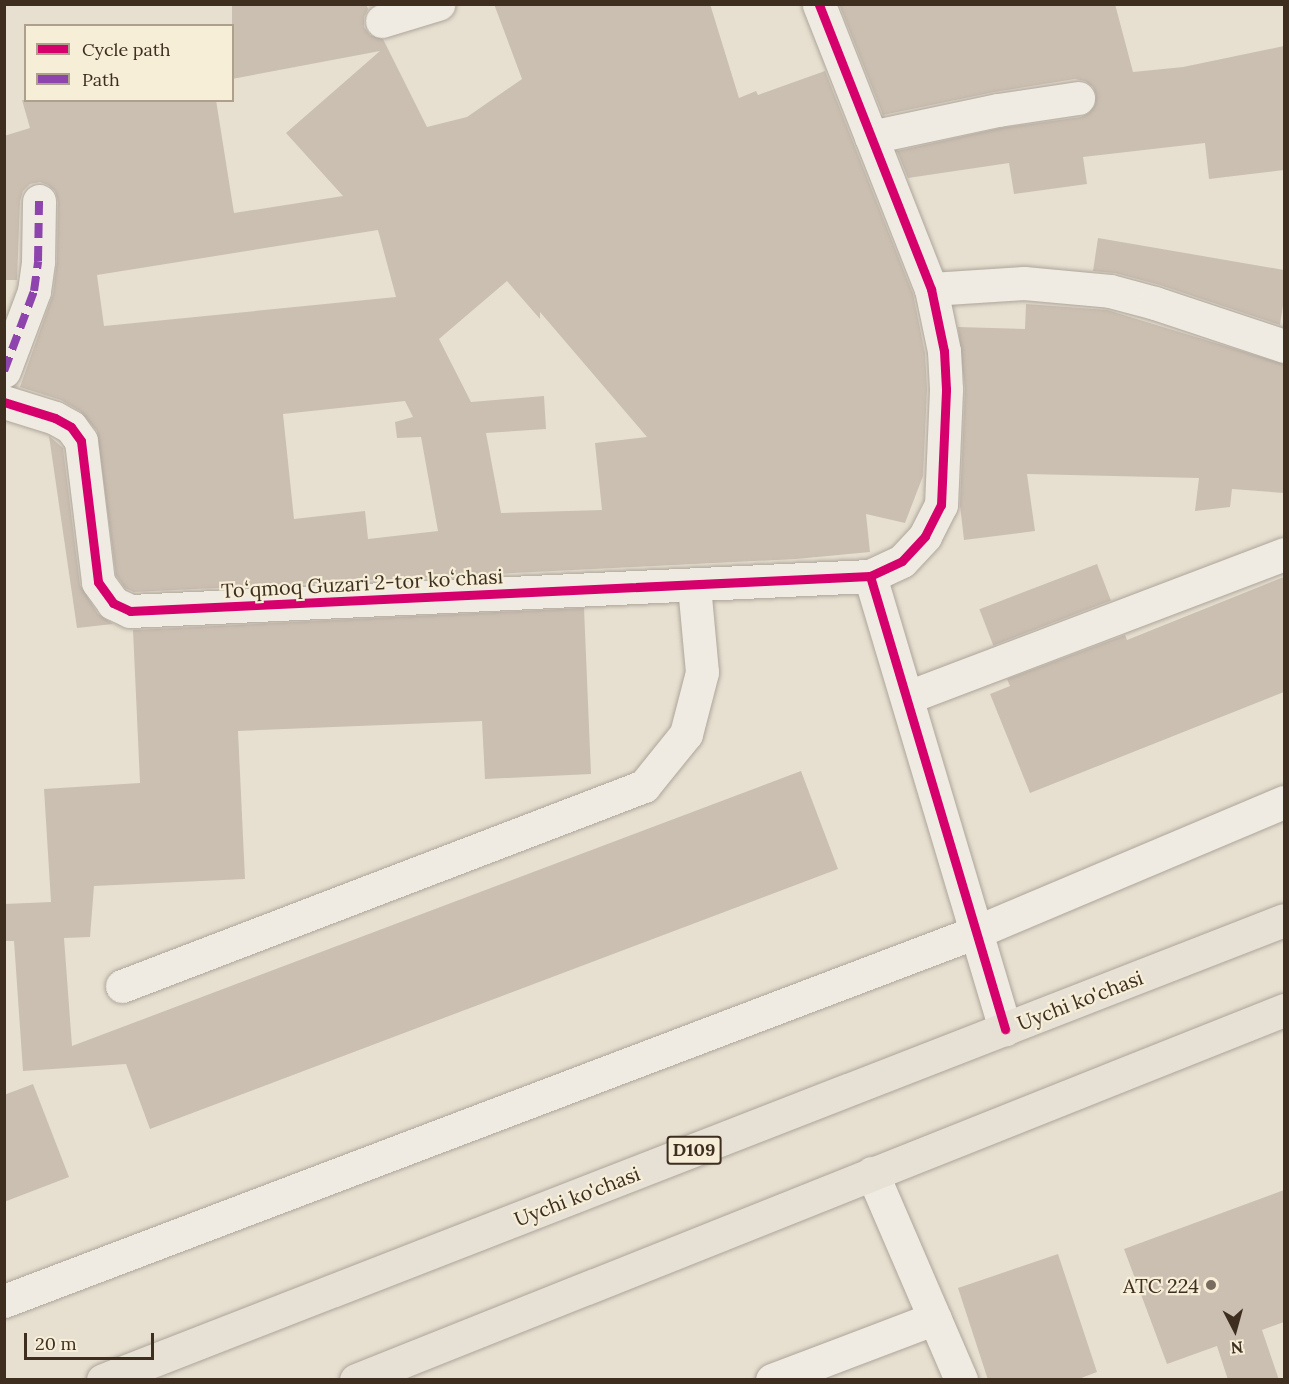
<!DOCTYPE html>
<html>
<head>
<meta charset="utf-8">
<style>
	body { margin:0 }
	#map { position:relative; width:1289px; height:1384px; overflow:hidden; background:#e7e0d1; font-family:Lora,serif }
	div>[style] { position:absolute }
	.building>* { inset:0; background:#cbbfb2; transform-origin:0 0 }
	.roads { filter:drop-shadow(0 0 2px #ada599) drop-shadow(0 0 2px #ada599) }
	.minor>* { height:33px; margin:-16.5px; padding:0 16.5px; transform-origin:16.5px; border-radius:16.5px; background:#efebe3 }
	.major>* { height:33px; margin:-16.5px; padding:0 16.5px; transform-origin:16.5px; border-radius:16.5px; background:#e6e1d4 }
	.quiet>* { height:8px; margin-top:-4px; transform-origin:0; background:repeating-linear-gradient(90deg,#8e44ad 0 15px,transparent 0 23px) }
	.cycleway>* { height:9px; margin:-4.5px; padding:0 4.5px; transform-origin:4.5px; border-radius:4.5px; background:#d6006c }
	.dots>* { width:16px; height:16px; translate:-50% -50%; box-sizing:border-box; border:3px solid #f7eed8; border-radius:50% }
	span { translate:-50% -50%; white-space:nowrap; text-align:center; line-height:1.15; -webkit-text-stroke:4.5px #f7eed8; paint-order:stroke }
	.shield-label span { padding:2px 4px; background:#f7eed8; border:2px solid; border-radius:4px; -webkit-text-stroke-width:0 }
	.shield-label { font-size:18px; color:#3d2e20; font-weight:700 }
	.street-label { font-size:20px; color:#3d2e20 }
	.poi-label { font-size:20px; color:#3d2e20 }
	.right { translate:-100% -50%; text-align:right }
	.frame { position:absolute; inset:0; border:6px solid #3d2e20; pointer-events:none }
	.legend { position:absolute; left:24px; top:24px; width:210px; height:78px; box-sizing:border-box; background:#f7eed8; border:2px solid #ada18e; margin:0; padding:8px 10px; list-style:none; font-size:18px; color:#3d2e20 }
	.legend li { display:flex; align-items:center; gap:12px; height:30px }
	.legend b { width:30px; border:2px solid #ada18e }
	.north { position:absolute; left:1205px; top:1300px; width:60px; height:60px; -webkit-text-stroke:4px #f7eed8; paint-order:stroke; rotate:174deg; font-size:16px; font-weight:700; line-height:24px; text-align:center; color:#3d2e20 }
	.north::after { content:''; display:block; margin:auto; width:21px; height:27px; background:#3d2e20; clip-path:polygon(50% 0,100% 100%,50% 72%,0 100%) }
	.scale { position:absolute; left:24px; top:1333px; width:130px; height:27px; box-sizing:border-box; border:3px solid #3d2e20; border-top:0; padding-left:8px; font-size:18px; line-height:21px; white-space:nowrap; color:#3d2e20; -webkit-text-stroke:4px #f7eed8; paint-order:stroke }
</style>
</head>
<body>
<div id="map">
	<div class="building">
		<div style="clip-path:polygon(evenodd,232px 4px,366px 4px,368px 9px,364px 17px,364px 27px,370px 35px,383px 39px,427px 127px,467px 117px,522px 79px,494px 4px,710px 4px,739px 98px,756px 91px,758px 95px,825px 71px,913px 294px,925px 353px,927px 389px,923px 476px,905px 523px,866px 514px,870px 552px,796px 559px,134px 592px,125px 588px,116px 575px,97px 431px,80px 411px,61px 400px,20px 387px,53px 294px,57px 261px,58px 201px,55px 191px,48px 185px,40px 182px,30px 184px,23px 191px,20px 201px,17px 280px,4px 280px,4px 136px,30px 128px,22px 100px,216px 100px,234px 213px,343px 196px,286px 133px,380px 51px,232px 79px,232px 4px,378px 230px,396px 297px,104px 326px,97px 275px,378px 230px,232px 4px,507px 281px,540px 319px,540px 312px,647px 437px,595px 443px,602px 510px,501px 513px,486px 433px,546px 429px,544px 396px,471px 402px,439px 339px,507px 281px,232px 4px,405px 401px,413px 417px,395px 422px,397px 438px,421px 437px,438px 531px,368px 539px,365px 511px,294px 519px,283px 414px,405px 401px)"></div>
		<div style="clip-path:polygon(839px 4px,1115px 4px,1133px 72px,1183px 67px,1284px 46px,1284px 170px,1209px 179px,1205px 143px,1083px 157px,1087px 184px,1014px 194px,1009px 163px,908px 178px,897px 151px,1001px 128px,1081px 117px,1089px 113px,1095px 105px,1096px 95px,1093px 87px,1085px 81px,1075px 79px,994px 92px,883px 115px)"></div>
		<div style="clip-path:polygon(1098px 238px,1284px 270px,1284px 299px,1280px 325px,1160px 285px,1115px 273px,1093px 271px)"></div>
		<div style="clip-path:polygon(1026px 304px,1107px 310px,1284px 364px,1284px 493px,1232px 489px,1230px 507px,1195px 511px,1199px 478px,1027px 474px,1035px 531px,964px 540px,960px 505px,965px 388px,958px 327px,1025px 329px)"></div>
		<div style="clip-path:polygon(49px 436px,63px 448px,80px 585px,98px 614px,113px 624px,77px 628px)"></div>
		<div style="left:1097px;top:564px;width:39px;height:126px;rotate:69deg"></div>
		<div style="clip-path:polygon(1284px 577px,1284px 692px,1030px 793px,990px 694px,1010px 686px,1007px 679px,1125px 635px,1127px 640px)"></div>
		<div style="clip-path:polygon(584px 608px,591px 774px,485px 779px,482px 721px,238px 731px,245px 879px,94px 886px,90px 937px,64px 938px,72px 1046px,801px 771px,838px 869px,150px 1129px,126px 1064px,23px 1071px,14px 941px,4px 941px,4px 904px,51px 902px,44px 789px,140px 783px,133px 630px)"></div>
		<div style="clip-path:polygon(33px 1084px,69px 1177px,4px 1202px,4px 1095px)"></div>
		<div style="clip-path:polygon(1284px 1190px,1284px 1322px,1262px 1330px,1279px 1380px,1228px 1380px,1217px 1346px,1167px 1364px,1124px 1249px)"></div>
		<div style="clip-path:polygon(1058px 1254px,1097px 1372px,1076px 1380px,988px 1380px,958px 1288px)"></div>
	</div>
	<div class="roads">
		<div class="minor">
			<div style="left:382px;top:21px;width:59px;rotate:-16.9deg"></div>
			<div style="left:871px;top:137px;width:130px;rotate:-12deg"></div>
			<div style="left:998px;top:110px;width:81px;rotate:-8.5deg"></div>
			<div style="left:931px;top:289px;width:93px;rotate:-3.7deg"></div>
			<div style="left:1024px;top:283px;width:86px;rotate:5.3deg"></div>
			<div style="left:1110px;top:291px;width:47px;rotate:14.9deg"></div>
			<div style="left:1155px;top:303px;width:136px;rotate:18.4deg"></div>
			<div style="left:4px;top:371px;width:85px;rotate:-69.4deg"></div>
			<div style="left:34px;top:291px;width:30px;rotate:-82deg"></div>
			<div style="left:38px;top:261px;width:60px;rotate:-89deg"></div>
			<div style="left:4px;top:402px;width:53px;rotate:17.4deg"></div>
			<div style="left:55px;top:418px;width:18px;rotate:29deg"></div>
			<div style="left:71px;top:427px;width:17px;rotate:54deg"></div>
			<div style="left:81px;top:441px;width:142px;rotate:83.1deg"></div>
			<div style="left:98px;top:582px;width:26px;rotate:54deg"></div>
			<div style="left:113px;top:603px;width:19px;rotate:25deg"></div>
			<div style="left:130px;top:611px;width:741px;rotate:-2.71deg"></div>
			<div style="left:870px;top:576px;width:35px;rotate:-25deg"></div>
			<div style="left:902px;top:561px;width:34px;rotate:-47deg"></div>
			<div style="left:925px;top:536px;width:35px;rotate:-63deg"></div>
			<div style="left:941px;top:505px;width:116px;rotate:-87.5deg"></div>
			<div style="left:946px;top:389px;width:38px;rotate:-93deg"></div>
			<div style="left:944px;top:351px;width:63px;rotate:-101.8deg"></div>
			<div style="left:931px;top:289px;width:306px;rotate:-111.5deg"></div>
			<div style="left:870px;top:576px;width:473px;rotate:73.4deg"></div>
			<div style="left:908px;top:697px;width:402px;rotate:-20.8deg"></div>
			<div style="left:122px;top:986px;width:559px;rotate:-20.96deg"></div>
			<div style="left:644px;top:786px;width:67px;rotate:-51.1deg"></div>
			<div style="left:686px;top:734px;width:64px;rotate:-75.5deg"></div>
			<div style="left:702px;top:672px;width:87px;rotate:-95.3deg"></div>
			<div style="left:872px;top:1173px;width:225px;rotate:66.7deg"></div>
			<div style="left:4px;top:1301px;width:1040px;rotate:-20.79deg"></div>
			<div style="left:976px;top:932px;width:334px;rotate:-22.9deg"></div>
			<div style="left:772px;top:1380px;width:174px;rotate:-20.8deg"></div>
		</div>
		<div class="major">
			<div style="left:103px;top:1380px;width:1267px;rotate:-21.28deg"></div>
			<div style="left:356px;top:1380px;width:999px;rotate:-21.74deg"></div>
		</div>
	</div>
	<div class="quiet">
		<div style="left:4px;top:371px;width:85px;rotate:-69.4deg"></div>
		<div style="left:34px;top:291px;width:30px;rotate:-82deg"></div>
		<div style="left:38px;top:261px;width:60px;rotate:-89deg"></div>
	</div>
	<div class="cycleway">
		<div style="left:4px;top:402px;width:53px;rotate:17.4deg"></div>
		<div style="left:55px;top:418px;width:18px;rotate:29deg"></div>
		<div style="left:71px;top:427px;width:17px;rotate:54deg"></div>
		<div style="left:81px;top:441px;width:142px;rotate:83.1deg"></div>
		<div style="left:98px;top:582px;width:26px;rotate:54deg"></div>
		<div style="left:113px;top:603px;width:19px;rotate:25deg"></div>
		<div style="left:130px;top:611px;width:741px;rotate:-2.71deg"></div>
		<div style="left:870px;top:576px;width:35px;rotate:-25deg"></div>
		<div style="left:902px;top:561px;width:34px;rotate:-47deg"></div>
		<div style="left:925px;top:536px;width:35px;rotate:-63deg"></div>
		<div style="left:941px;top:505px;width:116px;rotate:-87.5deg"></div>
		<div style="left:946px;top:389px;width:38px;rotate:-93deg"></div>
		<div style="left:944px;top:351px;width:63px;rotate:-101.8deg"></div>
		<div style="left:931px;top:289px;width:306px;rotate:-111.5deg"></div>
		<div style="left:870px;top:576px;width:473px;rotate:73.4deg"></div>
	</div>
	<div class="dots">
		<div style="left:1211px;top:1285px;background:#786c5e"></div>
	</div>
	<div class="shield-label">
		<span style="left:694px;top:1150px">D109</span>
	</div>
	<div class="street-label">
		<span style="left:362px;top:583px;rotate:-3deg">Toʻqmoq Guzari 2-tor koʻchasi</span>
		<span style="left:1080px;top:1000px;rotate:-21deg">Uychi ko'chasi</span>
		<span style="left:577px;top:1196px;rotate:-21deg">Uychi ko'chasi</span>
	</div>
	<div class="poi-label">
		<span class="right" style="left:1199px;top:1285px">ATC 224</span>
	</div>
	<div class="frame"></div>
	<ul class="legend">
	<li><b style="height:8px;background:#d6006c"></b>Cycle path</li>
	<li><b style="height:8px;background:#8e44ad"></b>Path</li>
	</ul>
	<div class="north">N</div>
	<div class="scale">20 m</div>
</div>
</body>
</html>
